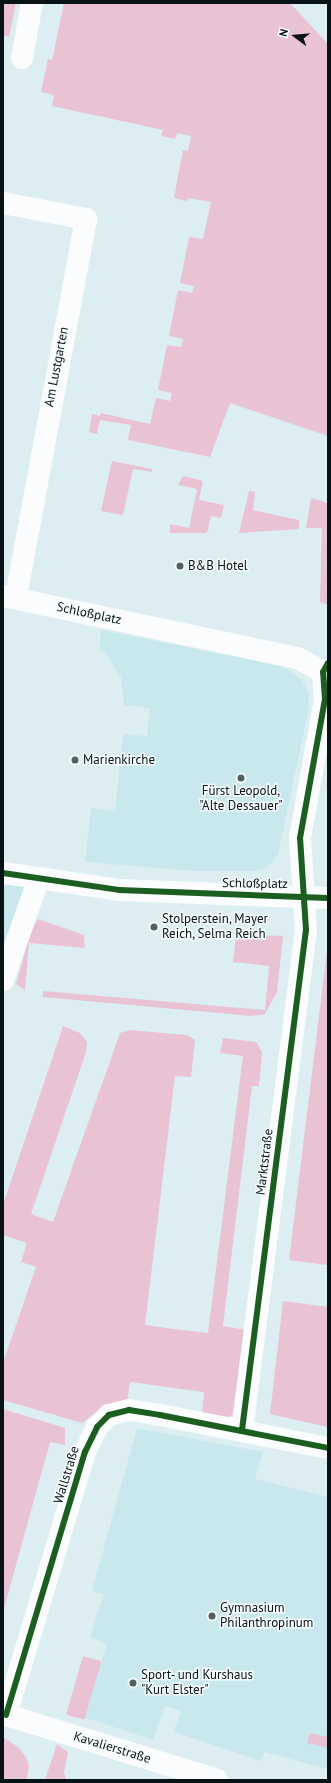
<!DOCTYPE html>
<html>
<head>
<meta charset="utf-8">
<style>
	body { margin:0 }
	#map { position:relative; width:331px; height:1783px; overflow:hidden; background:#dceef1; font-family:"PT Sans",sans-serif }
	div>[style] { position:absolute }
	.built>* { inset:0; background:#c9e8ee }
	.green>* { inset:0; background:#e9c3d3; transform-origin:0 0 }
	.minor>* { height:22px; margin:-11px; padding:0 11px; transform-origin:11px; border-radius:11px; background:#fafcfd }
	.cycleway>* { height:6px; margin:-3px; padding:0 3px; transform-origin:3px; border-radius:3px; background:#1b5e20 }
	.dots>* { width:11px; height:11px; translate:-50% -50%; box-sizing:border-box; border:2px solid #f5fbfd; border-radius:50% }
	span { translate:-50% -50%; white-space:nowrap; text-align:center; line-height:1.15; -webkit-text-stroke:3px #f5fbfd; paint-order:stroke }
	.street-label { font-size:13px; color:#071315 }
	.poi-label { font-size:13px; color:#071315 }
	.left { translate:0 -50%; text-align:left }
	.frame { position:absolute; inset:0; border:4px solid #071315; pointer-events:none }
	.north { position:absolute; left:275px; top:16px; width:40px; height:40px; -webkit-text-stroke:3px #f5fbfd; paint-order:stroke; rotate:286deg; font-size:11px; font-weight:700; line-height:16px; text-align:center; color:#071315 }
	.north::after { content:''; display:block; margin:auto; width:14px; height:18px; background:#071315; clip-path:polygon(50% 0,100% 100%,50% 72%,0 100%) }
</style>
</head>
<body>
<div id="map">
	<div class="built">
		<div style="clip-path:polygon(101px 630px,281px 666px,302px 680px,308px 692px,309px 707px,278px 855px,267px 868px,255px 871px,193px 871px,85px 862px,91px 808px,115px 811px,123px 734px,147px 736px,150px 708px,124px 705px,121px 677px,104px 652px,99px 651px)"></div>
		<div style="clip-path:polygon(3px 876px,34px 884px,3px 971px)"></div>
		<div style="clip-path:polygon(137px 1428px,263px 1452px,255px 1479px,328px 1497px,328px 1769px,264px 1752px,261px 1761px,174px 1732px,181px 1711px,165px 1706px,153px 1740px,83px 1717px,107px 1644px,90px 1637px,104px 1594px,92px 1591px)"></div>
	</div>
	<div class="green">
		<div style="clip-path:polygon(3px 3px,16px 3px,9px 37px,3px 35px)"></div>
		<div style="clip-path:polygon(64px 3px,290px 3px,328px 44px,328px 436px,230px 403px,210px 457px,128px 440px,131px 425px,100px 420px,97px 434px,89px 432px,92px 414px,100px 416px,101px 413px,150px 424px,156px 398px,170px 401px,172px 393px,158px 390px,167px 345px,181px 347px,183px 339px,169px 336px,178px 290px,192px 293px,194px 286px,180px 283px,189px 237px,203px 239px,211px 202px,188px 198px,187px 201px,174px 198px,183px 150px,188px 151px,191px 136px,177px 133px,175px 139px,161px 136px,163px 130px,52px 106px,54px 95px,41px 92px,48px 59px,52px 60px)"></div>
		<div style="clip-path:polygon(112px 461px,152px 469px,152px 472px,133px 469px,123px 515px,101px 511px)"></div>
		<div style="clip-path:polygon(183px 476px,203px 481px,199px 500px,224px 505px,221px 518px,211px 516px,207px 533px,170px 533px,170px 524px,189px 528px,197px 489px,178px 485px)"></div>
		<div style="clip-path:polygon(249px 491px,255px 492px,253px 510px,299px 520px,299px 529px,239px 533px)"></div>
		<div style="clip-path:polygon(311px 498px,328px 503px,328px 605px,320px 602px,322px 528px,306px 528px)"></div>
		<div style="clip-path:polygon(38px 919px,84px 935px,85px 948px,29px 943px,25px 990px,16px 984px,26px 948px,24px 940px)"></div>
		<div style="clip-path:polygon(252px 935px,283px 936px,277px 992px,265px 1014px,252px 1016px,43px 997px,43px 991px,265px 1010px,269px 966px,233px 962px,236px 938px)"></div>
		<div style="clip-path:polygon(327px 951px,328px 951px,328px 1265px,289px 1260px)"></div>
		<div style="clip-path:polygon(63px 1026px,80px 1033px,87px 1042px,86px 1052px,31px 1214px,53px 1222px,120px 1033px,129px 1030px,187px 1035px,195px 1040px,191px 1077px,175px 1076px,145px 1325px,174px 1329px,208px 1333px,243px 1056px,220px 1053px,223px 1038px,256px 1042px,262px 1052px,259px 1086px,252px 1086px,223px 1326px,246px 1330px,234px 1414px,228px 1417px,202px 1413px,204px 1392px,130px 1382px,127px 1402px,103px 1407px,82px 1423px,3px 1400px,3px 1363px,36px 1267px,21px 1262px,27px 1243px,3px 1235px,3px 1205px)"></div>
		<div style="clip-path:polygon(283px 1301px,328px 1307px,328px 1427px,270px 1414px)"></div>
		<div style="clip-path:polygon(3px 1409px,65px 1428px,65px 1445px,50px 1442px,3px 1612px)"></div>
		<div style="left:83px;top:1656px;width:19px;height:61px;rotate:16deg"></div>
		<div style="clip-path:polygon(310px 1733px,328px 1737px,328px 1748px,307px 1743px)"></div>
		<div style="clip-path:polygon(3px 1737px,18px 1747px,26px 1757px,29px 1765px,27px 1780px,3px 1780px)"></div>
		<div style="clip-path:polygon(57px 1744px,68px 1752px,64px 1772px,66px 1780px,45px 1780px)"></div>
	</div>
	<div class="minor">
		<div style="left:22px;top:58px;width:56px;rotate:-79.7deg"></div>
		<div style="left:3px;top:203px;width:85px;rotate:10.9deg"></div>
		<div style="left:86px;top:219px;width:385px;rotate:100.5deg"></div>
		<div style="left:3px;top:596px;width:300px;rotate:11.9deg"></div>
		<div style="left:297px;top:658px;width:30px;rotate:28deg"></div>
		<div style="left:323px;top:672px;width:27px;rotate:86deg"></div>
		<div style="left:325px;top:699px;width:141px;rotate:100.2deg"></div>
		<div style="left:300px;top:838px;width:92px;rotate:86.3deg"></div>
		<div style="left:306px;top:930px;width:504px;rotate:97.29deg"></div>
		<div style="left:4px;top:873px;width:116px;rotate:8.4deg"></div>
		<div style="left:119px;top:890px;width:209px;rotate:2.2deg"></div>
		<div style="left:3px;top:980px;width:108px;rotate:-70.6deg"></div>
		<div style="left:3px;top:1714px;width:224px;rotate:17.1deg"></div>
		<div style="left:6px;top:1715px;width:275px;rotate:-73.3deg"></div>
		<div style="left:85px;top:1452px;width:28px;rotate:-64deg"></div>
		<div style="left:97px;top:1427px;width:17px;rotate:-45deg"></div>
		<div style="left:109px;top:1415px;width:21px;rotate:-14deg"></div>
		<div style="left:129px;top:1410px;width:31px;rotate:9deg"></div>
		<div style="left:160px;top:1415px;width:171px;rotate:11.1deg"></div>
	</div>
	<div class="cycleway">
		<div style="left:3px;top:873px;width:117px;rotate:8.3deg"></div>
		<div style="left:119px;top:890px;width:209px;rotate:2.2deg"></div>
		<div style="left:242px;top:1430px;width:504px;rotate:-82.71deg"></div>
		<div style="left:306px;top:930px;width:92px;rotate:-93.7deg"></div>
		<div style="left:300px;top:838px;width:141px;rotate:-79.8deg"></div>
		<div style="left:325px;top:699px;width:27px;rotate:-94deg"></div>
		<div style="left:323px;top:672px;width:10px;rotate:-61deg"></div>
		<div style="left:6px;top:1715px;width:275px;rotate:-73.3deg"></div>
		<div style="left:85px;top:1452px;width:28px;rotate:-64deg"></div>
		<div style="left:97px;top:1427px;width:17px;rotate:-45deg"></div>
		<div style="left:109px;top:1415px;width:21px;rotate:-14deg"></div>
		<div style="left:129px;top:1410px;width:31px;rotate:9deg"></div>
		<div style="left:160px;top:1415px;width:171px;rotate:11.1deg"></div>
	</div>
	<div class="dots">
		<div style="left:180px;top:566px;background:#526062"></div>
		<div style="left:75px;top:760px;background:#526062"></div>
		<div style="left:241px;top:778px;background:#526062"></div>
		<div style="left:154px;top:927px;background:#526062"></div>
		<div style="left:212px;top:1616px;background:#526062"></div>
		<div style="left:133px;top:1683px;background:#526062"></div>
	</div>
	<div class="street-label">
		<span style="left:57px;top:367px;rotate:-79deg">Am Lustgarten</span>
		<span style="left:89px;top:614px;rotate:12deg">Schloßplatz</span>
		<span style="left:255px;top:884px;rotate:1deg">Schloßplatz</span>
		<span style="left:265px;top:1162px;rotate:-83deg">Marktstraße</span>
		<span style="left:67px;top:1475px;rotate:-73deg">Wallstraße</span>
		<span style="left:112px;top:1748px;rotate:17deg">Kavalierstraße</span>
	</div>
	<div class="poi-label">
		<span class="left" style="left:188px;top:566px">B&amp;B Hotel</span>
		<span class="left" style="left:83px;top:760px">Marienkirche</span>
		<span style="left:241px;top:799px">Fürst Leopold,<br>"Alte Dessauer"</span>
		<span class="left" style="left:162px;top:927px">Stolperstein, Mayer<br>Reich, Selma Reich</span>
		<span class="left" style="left:220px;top:1616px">Gymnasium<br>Philanthropinum</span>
		<span class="left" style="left:141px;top:1683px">Sport- und Kurshaus<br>"Kurt Elster"</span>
	</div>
	<div class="frame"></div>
	<div class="north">N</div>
</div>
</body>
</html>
